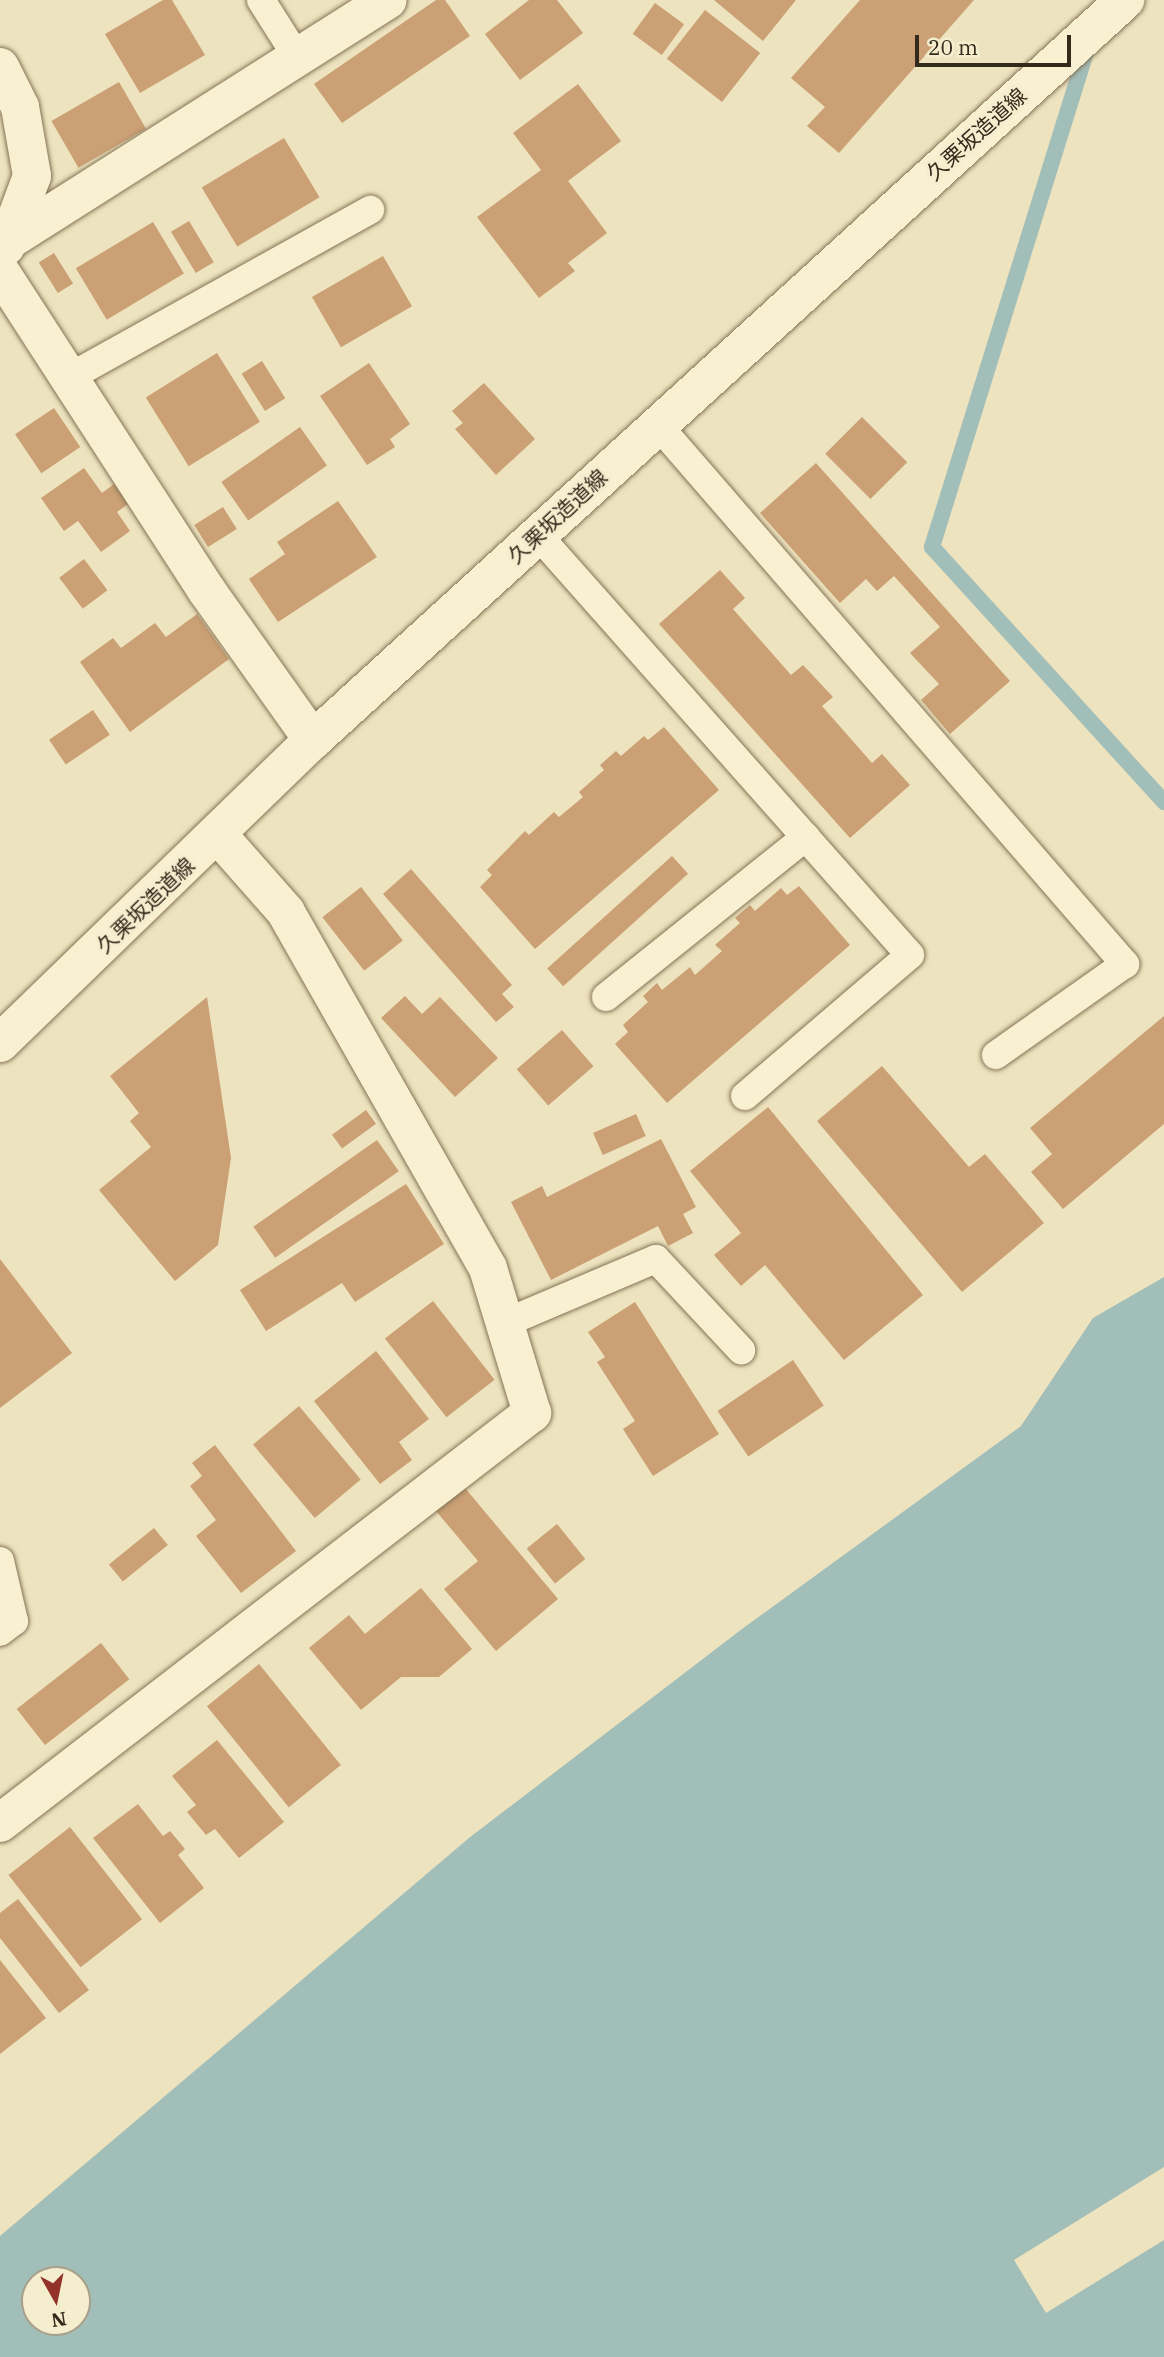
<!DOCTYPE html>
<html>
<head>
<meta charset="utf-8">
<style>
	body { margin:0 }
	#map { position:relative; width:1164px; height:2357px; overflow:hidden; background:#ede3be; font-family:"IBM Plex Serif","Noto Sans JP",serif }
	div>[style] { position:absolute }
	.water>* { inset:0; background:#a2beb9 }
	.pier>* { inset:0; background:#ede3be }
	.stream>* { height:16px; margin:-8px; padding:0 8px; transform-origin:8px; border-radius:8px; background:#a2beb9 }
	.building>* { inset:0; background:#caa074; transform-origin:0 0 }
	.roads { filter:drop-shadow(0 0 2px #857457) drop-shadow(0 0 2px #857457) }
	.service>* { height:28px; margin:-14px; padding:0 14px; transform-origin:14px; border-radius:14px; background:#f8f0d1 }
	.minor>* { height:38px; margin:-19px; padding:0 19px; transform-origin:19px; border-radius:19px; background:#f8f0d1 }
	.secondary>* { height:38px; margin:-19px; padding:0 19px; transform-origin:19px; border-radius:19px; background:#f8f0d1 }
	span { translate:-50% -50%; white-space:nowrap; text-align:center; line-height:1.15; -webkit-text-stroke:6px #f4edce; paint-order:stroke }
	.street-label { font-size:21px; color:#342a1c }
	.north { position:absolute; left:21px; top:2266px; width:70px; height:70px; box-sizing:border-box; background:#f4edce; border:2px solid #a79f87; border-radius:50%; rotate:171deg; font-size:19px; font-weight:700; line-height:28px; text-align:center; color:#342a1c }
	.north::after { content:''; display:block; margin:auto; width:24px; height:32px; background:#923229; clip-path:polygon(50% 0,100% 100%,50% 72%,0 100%) }
	.scale { position:absolute; left:915px; top:35px; width:156px; height:32px; box-sizing:border-box; border:4px solid #342a1c; border-top:0; padding-left:9px; font-size:21px; line-height:24px; white-space:nowrap; color:#342a1c; -webkit-text-stroke:5px #f4edce; paint-order:stroke }
</style>
</head>
<body>
<div id="map">
	<div class="water">
		<div style="clip-path:polygon(evenodd,1164px 1277px,1164px 2357px,0 2357px,0 2236px,469px 1838px,742px 1629px,1021px 1426px,1093px 1318px,1164px 1277px,35px 2280px,77px 2280px,77px 2322px,35px 2322px,35px 2280px)"></div>
	</div>
	<div class="pier">
		<div style="clip-path:polygon(1164px 2167px,1164px 2240px,1046px 2313px,1014px 2260px)"></div>
	</div>
	<div class="stream">
		<div style="left:1088px;top:46px;width:525px;rotate:107.3deg"></div>
		<div style="left:932px;top:547px;width:345px;rotate:47.7deg"></div>
	</div>
	<div class="building">
		<div style="clip-path:polygon(163px 0,172px 0,205px 55px,140px 93px,105px 34px)"></div>
		<div style="clip-path:polygon(436px 0,445px 0,470px 36px,342px 123px,314px 84px)"></div>
		<div style="clip-path:polygon(529px 0,557px 0,583px 33px,520px 80px,485px 34px)"></div>
		<div style="clip-path:polygon(714px 0,796px 0,763px 41px)"></div>
		<div style="clip-path:polygon(860px 0,974px 0,839px 153px,807px 126px,825px 107px,791px 78px)"></div>
		<div style="left:655px;top:3px;width:36px;height:38px;rotate:36deg"></div>
		<div style="left:705px;top:10px;width:70px;height:62px;rotate:38deg"></div>
		<div style="left:119px;top:82px;width:54px;height:78px;rotate:60deg"></div>
		<div style="clip-path:polygon(578px 84px,621px 141px,568px 181px,607px 233px,568px 263px,575px 271px,539px 298px,477px 217px,541px 170px,513px 133px)"></div>
		<div style="left:284px;top:138px;width:69px;height:96px;rotate:59deg"></div>
		<div style="left:189px;top:221px;width:48px;height:21px;rotate:59deg"></div>
		<div style="left:153px;top:222px;width:60px;height:90px;rotate:59deg"></div>
		<div style="left:54px;top:253px;width:36px;height:18px;rotate:58deg"></div>
		<div style="left:383px;top:256px;width:58px;height:82px;rotate:60deg"></div>
		<div style="left:217px;top:353px;width:81px;height:84px;rotate:58deg"></div>
		<div style="left:262px;top:361px;width:44px;height:24px;rotate:58deg"></div>
		<div style="clip-path:polygon(369px 363px,410px 424px,390px 439px,395px 447px,367px 465px,320px 396px)"></div>
		<div style="clip-path:polygon(484px 383px,535px 439px,496px 475px,455px 429px,463px 423px,452px 411px)"></div>
		<div style="left:54px;top:408px;width:47px;height:47px;rotate:56deg"></div>
		<div style="left:862px;top:417px;width:64px;height:52px;rotate:45deg"></div>
		<div style="left:300px;top:427px;width:47px;height:96px;rotate:55deg"></div>
		<div style="clip-path:polygon(816px 463px,1010px 681px,950px 734px,921px 700px,939px 684px,910px 653px,940px 627px,894px 576px,877px 591px,866px 579px,840px 603px,760px 513px)"></div>
		<div style="clip-path:polygon(84px 468px,102px 493px,114px 484px,128px 504px,117px 512px,130px 531px,101px 552px,78px 521px,64px 531px,41px 498px)"></div>
		<div style="clip-path:polygon(338px 501px,377px 557px,278px 622px,249px 579px,285px 554px,277px 542px)"></div>
		<div style="left:223px;top:507px;width:26px;height:34px;rotate:58deg"></div>
		<div style="left:84px;top:559px;width:39px;height:31px;rotate:53deg"></div>
		<div style="clip-path:polygon(720px 570px,745px 598px,733px 609px,791px 675px,803px 665px,833px 697px,822px 706px,872px 763px,882px 754px,910px 785px,850px 838px,659px 624px)"></div>
		<div style="clip-path:polygon(197px 614px,229px 659px,130px 732px,80px 662px,113px 638px,121px 648px,155px 623px,166px 637px)"></div>
		<div style="left:93px;top:710px;width:30px;height:53px;rotate:56deg"></div>
		<div style="clip-path:polygon(664px 727px,719px 790px,535px 949px,480px 887px,492px 875px,487px 870px,525px 831px,529px 835px,554px 812px,559px 817px,583px 797px,579px 792px,604px 770px,600px 765px,616px 751px,621px 756px,644px 736px,648px 740px)"></div>
		<div style="left:672px;top:856px;width:24px;height:168px;rotate:48deg"></div>
		<div style="clip-path:polygon(411px 869px,512px 985px,502px 994px,514px 1007px,496px 1022px,383px 894px)"></div>
		<div style="clip-path:polygon(799px 886px,850px 945px,667px 1103px,615px 1044px,628px 1032px,623px 1025px,648px 1002px,643px 996px,657px 983px,662px 990px,690px 967px,695px 975px,722px 951px,715px 945px,740px 923px,735px 918px,750px 905px,755px 911px,781px 888px,787px 895px)"></div>
		<div style="left:361px;top:887px;width:68px;height:49px;rotate:52deg"></div>
		<div style="clip-path:polygon(405px 996px,422px 1014px,440px 997px,498px 1058px,455px 1097px,381px 1018px)"></div>
		<div style="clip-path:polygon(207px 997px,231px 1158px,218px 1245px,175px 1281px,99px 1190px,151px 1147px,130px 1121px,139px 1113px,110px 1076px)"></div>
		<div style="clip-path:polygon(1164px 1016px,1164px 1124px,1063px 1209px,1031px 1172px,1052px 1154px,1030px 1128px)"></div>
		<div style="left:562px;top:1030px;width:48px;height:60px;rotate:49deg"></div>
		<div style="clip-path:polygon(882px 1066px,969px 1167px,985px 1154px,1044px 1223px,962px 1292px,817px 1121px)"></div>
		<div style="clip-path:polygon(768px 1107px,923px 1295px,844px 1360px,765px 1265px,741px 1286px,714px 1255px,741px 1233px,690px 1171px)"></div>
		<div style="left:366px;top:1110px;width:17px;height:42px;rotate:54deg"></div>
		<div style="left:636px;top:1114px;width:24px;height:47px;rotate:66deg"></div>
		<div style="clip-path:polygon(661px 1139px,696px 1207px,683px 1214px,693px 1233px,668px 1246px,658px 1226px,551px 1280px,511px 1202px,542px 1186px,547px 1197px)"></div>
		<div style="left:377px;top:1140px;width:38px;height:151px;rotate:55deg"></div>
		<div style="clip-path:polygon(406px 1184px,444px 1244px,355px 1302px,342px 1283px,266px 1331px,240px 1290px)"></div>
		<div style="clip-path:polygon(0 1259px,72px 1353px,0 1408px)"></div>
		<div style="left:433px;top:1301px;width:100px;height:61px;rotate:52deg"></div>
		<div style="clip-path:polygon(635px 1302px,719px 1434px,653px 1476px,623px 1429px,635px 1421px,597px 1362px,605px 1357px,588px 1332px)"></div>
		<div style="clip-path:polygon(376px 1351px,429px 1419px,399px 1442px,412px 1460px,380px 1484px,314px 1401px)"></div>
		<div style="left:793px;top:1360px;width:55px;height:91px;rotate:56deg"></div>
		<div style="left:299px;top:1406px;width:96px;height:60px;rotate:50deg"></div>
		<div style="clip-path:polygon(215px 1445px,296px 1551px,241px 1593px,196px 1536px,216px 1520px,190px 1486px,202px 1476px,192px 1463px)"></div>
		<div style="clip-path:polygon(465px 1488px,558px 1599px,496px 1651px,444px 1589px,478px 1561px,436px 1511px)"></div>
		<div style="left:557px;top:1524px;width:45px;height:39px;rotate:51deg"></div>
		<div style="left:154px;top:1528px;width:22px;height:58px;rotate:51deg"></div>
		<div style="clip-path:polygon(421px 1588px,472px 1649px,439px 1677px,401px 1677px,361px 1710px,309px 1648px,349px 1615px,365px 1634px)"></div>
		<div style="left:101px;top:1643px;width:46px;height:107px;rotate:52deg"></div>
		<div style="left:259px;top:1664px;width:130px;height:67px;rotate:51deg"></div>
		<div style="clip-path:polygon(217px 1740px,284px 1822px,239px 1858px,215px 1829px,206px 1835px,187px 1812px,196px 1805px,172px 1776px)"></div>
		<div style="clip-path:polygon(138px 1804px,163px 1836px,170px 1831px,185px 1849px,178px 1855px,204px 1888px,160px 1923px,93px 1838px)"></div>
		<div style="left:70px;top:1827px;width:117px;height:78px;rotate:52deg"></div>
		<div style="clip-path:polygon(18px 1899px,89px 1990px,59px 2013px,0 1938px,0 1913px)"></div>
		<div style="clip-path:polygon(0 1960px,46px 2018px,0 2054px)"></div>
	</div>
	<div class="roads">
		<div class="service">
			<div style="left:261px;top:0;width:67px;rotate:57.7deg"></div>
			<div style="left:68px;top:378px;width:346px;rotate:-29.1deg"></div>
			<div style="left:657px;top:424px;width:715px;rotate:49.09deg"></div>
			<div style="left:1125px;top:964px;width:158px;rotate:144.8deg"></div>
			<div style="left:537px;top:534px;width:562px;rotate:48.46deg"></div>
			<div style="left:910px;top:955px;width:217px;rotate:139.5deg"></div>
			<div style="left:606px;top:997px;width:256px;rotate:-38.7deg"></div>
			<div style="left:505px;top:1323px;width:164px;rotate:-23deg"></div>
			<div style="left:656px;top:1259px;width:125px;rotate:47deg"></div>
			<div style="left:0;top:1561px;width:62px;rotate:76.9deg"></div>
			<div style="left:14px;top:1621px;width:18px;rotate:142deg"></div>
		</div>
		<div class="minor">
			<div style="left:0;top:67px;width:45px;rotate:63.4deg"></div>
			<div style="left:20px;top:107px;width:70px;rotate:80.1deg"></div>
			<div style="left:32px;top:176px;width:75px;rotate:110.4deg"></div>
			<div style="left:11px;top:239px;width:446px;rotate:-32.4deg"></div>
			<div style="left:0;top:271px;width:381px;rotate:57.1deg"></div>
			<div style="left:207px;top:591px;width:183px;rotate:54.6deg"></div>
			<div style="left:0;top:1823px;width:672px;rotate:-37.62deg"></div>
			<div style="left:532px;top:1413px;width:152px;rotate:-106.9deg"></div>
			<div style="left:488px;top:1268px;width:409px;rotate:-119.6deg"></div>
			<div style="left:286px;top:912px;width:103px;rotate:-131.4deg"></div>
		</div>
		<div class="secondary">
			<div style="left:0;top:1043px;width:436px;rotate:-44.1deg"></div>
			<div style="left:313px;top:740px;width:1099px;rotate:-42.34deg"></div>
		</div>
	</div>
	<div class="street-label">
		<span style="left:976px;top:134px;rotate:-42deg">久栗坂造道線</span>
		<span style="left:557px;top:516px;rotate:-43deg">久栗坂造道線</span>
		<span style="left:145px;top:905px;rotate:-44deg">久栗坂造道線</span>
	</div>
	<div class="north">N</div>
	<div class="scale">20 m</div>
</div>
</body>
</html>
